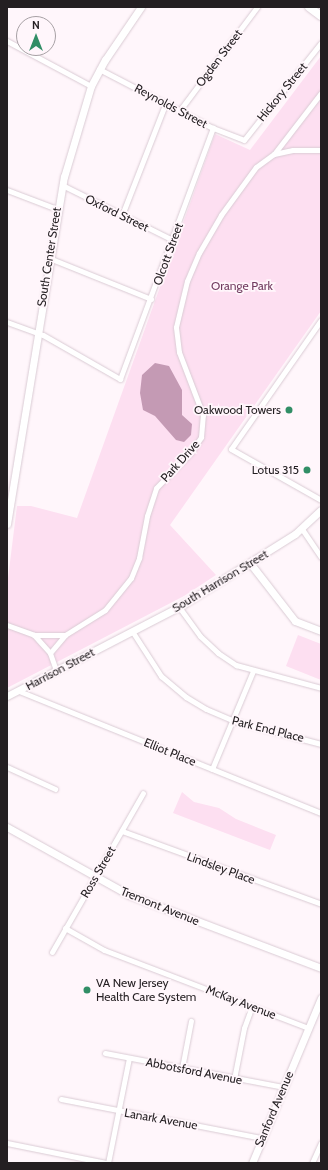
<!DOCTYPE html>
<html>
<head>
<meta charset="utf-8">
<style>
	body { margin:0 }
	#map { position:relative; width:328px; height:1170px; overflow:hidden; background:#fff6fb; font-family:Cabin,sans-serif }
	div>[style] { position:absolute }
	.green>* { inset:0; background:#fddff1 }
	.water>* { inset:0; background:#c49ab4 }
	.roads { filter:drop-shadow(0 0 1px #dacbd4) drop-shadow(0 0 1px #dacbd4) }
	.street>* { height:5px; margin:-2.5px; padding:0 2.5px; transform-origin:2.5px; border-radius:2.5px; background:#fff }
	.secondary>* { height:7px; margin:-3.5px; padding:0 3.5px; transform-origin:3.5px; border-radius:3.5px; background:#fff }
	.primary>* { height:8px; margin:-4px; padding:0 4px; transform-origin:4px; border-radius:4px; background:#fff }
	.dots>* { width:11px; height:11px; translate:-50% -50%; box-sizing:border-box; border:2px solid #fff6fb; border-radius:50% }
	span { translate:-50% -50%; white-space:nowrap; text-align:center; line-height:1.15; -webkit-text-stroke:3.5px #fff6fb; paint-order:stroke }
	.street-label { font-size:12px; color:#241f22 }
	.park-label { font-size:12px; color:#723b60 }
	.poi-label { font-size:12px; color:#241f22 }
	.right { translate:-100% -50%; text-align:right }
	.left { translate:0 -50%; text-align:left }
	.frame { position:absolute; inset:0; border:8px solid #241f22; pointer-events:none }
	.north { position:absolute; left:16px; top:16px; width:40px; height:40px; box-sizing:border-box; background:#fff6fb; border:1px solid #a7a0a4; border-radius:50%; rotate:0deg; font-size:11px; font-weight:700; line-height:16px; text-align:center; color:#241f22 }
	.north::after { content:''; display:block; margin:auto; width:14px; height:18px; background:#318e66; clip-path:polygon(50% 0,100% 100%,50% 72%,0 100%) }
</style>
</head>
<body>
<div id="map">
	<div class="green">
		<div style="clip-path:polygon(321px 56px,321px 311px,170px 525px,216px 575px,184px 596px,7px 688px,7px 586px,17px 506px,31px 506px,77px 518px,215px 134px,250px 150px)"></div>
		<div style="clip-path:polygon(298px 635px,321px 644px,321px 680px,286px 666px)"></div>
		<div style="clip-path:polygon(182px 792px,194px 802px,219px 808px,236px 819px,276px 835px,270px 850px,173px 813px)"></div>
	</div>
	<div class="water">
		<div style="clip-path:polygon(155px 363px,169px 366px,182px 390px,182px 415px,192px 424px,191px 435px,184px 442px,176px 440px,155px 416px,143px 410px,140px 393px,142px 375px)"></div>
	</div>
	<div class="roads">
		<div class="street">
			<div style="left:7px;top:41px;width:95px;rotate:28.2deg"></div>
			<div style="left:99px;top:69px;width:128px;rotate:27.4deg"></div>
			<div style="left:213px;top:128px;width:33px;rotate:21deg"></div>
			<div style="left:244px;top:140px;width:124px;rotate:-51.6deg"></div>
			<div style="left:180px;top:110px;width:129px;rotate:-53.2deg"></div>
			<div style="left:274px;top:154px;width:77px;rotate:-52.4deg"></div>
			<div style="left:62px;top:185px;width:124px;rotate:26.4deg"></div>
			<div style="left:7px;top:190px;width:53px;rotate:20.8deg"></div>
			<div style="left:122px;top:215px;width:121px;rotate:-68.7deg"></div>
			<div style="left:49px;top:258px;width:110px;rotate:21.9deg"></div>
			<div style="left:321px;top:320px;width:157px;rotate:124.9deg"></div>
			<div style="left:231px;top:449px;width:103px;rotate:29.5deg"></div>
			<div style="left:7px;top:322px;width:38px;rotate:20deg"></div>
			<div style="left:43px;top:335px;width:89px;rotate:29.7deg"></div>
			<div style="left:120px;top:379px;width:268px;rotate:-69.7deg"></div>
			<div style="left:302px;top:529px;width:34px;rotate:56deg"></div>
			<div style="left:179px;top:607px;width:36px;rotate:54deg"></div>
			<div style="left:200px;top:636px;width:25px;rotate:43deg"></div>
			<div style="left:218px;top:653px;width:22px;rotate:34deg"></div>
			<div style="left:236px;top:665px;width:88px;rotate:15.1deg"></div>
			<div style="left:7px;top:625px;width:29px;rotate:20deg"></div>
			<div style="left:34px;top:635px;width:31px"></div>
			<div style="left:65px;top:635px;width:47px;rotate:-32deg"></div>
			<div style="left:105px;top:610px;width:41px;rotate:-50.9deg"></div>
			<div style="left:131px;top:578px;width:22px;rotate:-68deg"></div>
			<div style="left:139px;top:558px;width:43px;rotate:-79.2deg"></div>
			<div style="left:147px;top:516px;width:29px;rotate:-72deg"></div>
			<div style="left:156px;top:488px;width:50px;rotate:-45.8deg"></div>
			<div style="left:191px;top:452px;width:18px;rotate:-56deg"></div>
			<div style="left:201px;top:437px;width:22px;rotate:-85deg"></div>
			<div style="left:203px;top:415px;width:67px;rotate:-110.9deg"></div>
			<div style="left:179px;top:352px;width:25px;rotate:-97deg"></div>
			<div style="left:176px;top:327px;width:47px;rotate:-76.6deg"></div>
			<div style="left:187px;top:281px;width:30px;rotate:-67deg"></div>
			<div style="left:199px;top:253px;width:44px;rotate:-59.9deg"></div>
			<div style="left:221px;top:215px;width:59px;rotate:-53.9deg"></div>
			<div style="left:256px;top:167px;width:22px;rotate:-36deg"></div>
			<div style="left:274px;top:154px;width:19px;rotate:-12deg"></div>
			<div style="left:293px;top:150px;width:28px"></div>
			<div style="left:132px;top:631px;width:54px;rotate:57.2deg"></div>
			<div style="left:161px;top:676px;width:33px;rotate:40deg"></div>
			<div style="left:186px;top:697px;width:23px;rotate:31deg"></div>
			<div style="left:206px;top:709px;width:30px;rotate:23deg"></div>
			<div style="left:234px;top:721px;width:90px;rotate:14.8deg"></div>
			<div style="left:34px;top:635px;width:24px;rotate:48deg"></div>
			<div style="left:50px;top:653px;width:18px;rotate:71deg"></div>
			<div style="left:50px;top:653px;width:23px;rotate:-50deg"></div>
			<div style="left:19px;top:691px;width:326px;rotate:22deg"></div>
			<div style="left:7px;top:767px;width:53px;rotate:24.6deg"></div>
			<div style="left:212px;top:769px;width:106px;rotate:-67.3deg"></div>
			<div style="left:122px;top:831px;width:212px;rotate:20.1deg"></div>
			<div style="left:65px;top:928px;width:45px;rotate:29.4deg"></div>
			<div style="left:104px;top:950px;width:218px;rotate:20.9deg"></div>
			<div style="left:52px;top:952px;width:183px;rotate:-60.2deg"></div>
			<div style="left:105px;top:1053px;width:181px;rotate:10.8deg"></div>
			<div style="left:182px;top:1068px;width:48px;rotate:-79.2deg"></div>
			<div style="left:234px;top:1079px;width:52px;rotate:-78.9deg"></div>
			<div style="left:244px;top:1028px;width:23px;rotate:-70deg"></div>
			<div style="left:61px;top:1099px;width:205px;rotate:11deg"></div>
			<div style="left:7px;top:1143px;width:101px;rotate:11.4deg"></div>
			<div style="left:108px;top:1163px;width:107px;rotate:-78.7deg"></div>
			<div style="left:312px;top:1163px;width:22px;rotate:-66deg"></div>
		</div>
		<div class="secondary">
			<div style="left:7px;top:524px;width:352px;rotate:-80.7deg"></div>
			<div style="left:64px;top:177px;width:95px;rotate:-73.5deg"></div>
			<div style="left:91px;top:86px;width:30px;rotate:-62deg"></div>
			<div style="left:105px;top:60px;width:64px;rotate:-55.8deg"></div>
			<div style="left:250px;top:563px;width:73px;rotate:52.2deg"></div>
			<div style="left:295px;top:621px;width:28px;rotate:21deg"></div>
			<div style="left:7px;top:696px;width:194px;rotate:-27.4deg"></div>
			<div style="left:179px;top:607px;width:137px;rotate:-32.2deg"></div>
			<div style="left:295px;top:534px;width:35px;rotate:-43deg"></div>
			<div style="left:7px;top:827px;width:140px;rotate:29.1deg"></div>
			<div style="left:129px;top:895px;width:205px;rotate:20.8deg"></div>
			<div style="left:252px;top:1163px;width:179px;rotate:-67.3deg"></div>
		</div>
		<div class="primary">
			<div style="left:309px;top:7px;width:15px;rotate:37deg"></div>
		</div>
	</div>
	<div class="dots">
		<div style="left:289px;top:410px;background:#318e66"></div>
		<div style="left:307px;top:470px;background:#318e66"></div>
		<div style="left:87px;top:990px;background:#318e66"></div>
	</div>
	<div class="street-label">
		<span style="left:219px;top:58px;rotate:-53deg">Ogden Street</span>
		<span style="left:282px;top:92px;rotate:-51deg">Hickory Street</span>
		<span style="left:171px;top:106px;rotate:28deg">Reynolds Street</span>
		<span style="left:117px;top:213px;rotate:26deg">Oxford Street</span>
		<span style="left:168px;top:254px;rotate:-70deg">Olcott Street</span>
		<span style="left:49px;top:257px;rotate:-81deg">South Center Street</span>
		<span style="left:180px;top:461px;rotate:-48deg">Park Drive</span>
		<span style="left:220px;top:581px;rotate:-31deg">South Harrison Street</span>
		<span style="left:60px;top:669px;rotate:-28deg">Harrison Street</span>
		<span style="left:268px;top:729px;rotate:14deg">Park End Place</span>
		<span style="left:170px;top:752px;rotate:22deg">Elliot Place</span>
		<span style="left:221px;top:868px;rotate:20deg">Lindsley Place</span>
		<span style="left:98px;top:872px;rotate:-60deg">Ross Street</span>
		<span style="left:160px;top:906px;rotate:22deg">Tremont Avenue</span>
		<span style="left:241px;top:1002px;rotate:21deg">McKay Avenue</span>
		<span style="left:194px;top:1071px;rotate:11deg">Abbotsford Avenue</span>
		<span style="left:274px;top:1109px;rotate:-67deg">Sanford Avenue</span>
		<span style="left:161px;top:1119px;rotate:10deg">Lanark Avenue</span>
	</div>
	<div class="park-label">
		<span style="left:242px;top:286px">Orange Park</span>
	</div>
	<div class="poi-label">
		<span class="right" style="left:281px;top:410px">Oakwood Towers</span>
		<span class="right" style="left:299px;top:470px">Lotus 315</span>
		<span class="left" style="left:96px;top:990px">VA New Jersey<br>Health Care System</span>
	</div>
	<div class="frame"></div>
	<div class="north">N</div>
</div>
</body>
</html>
